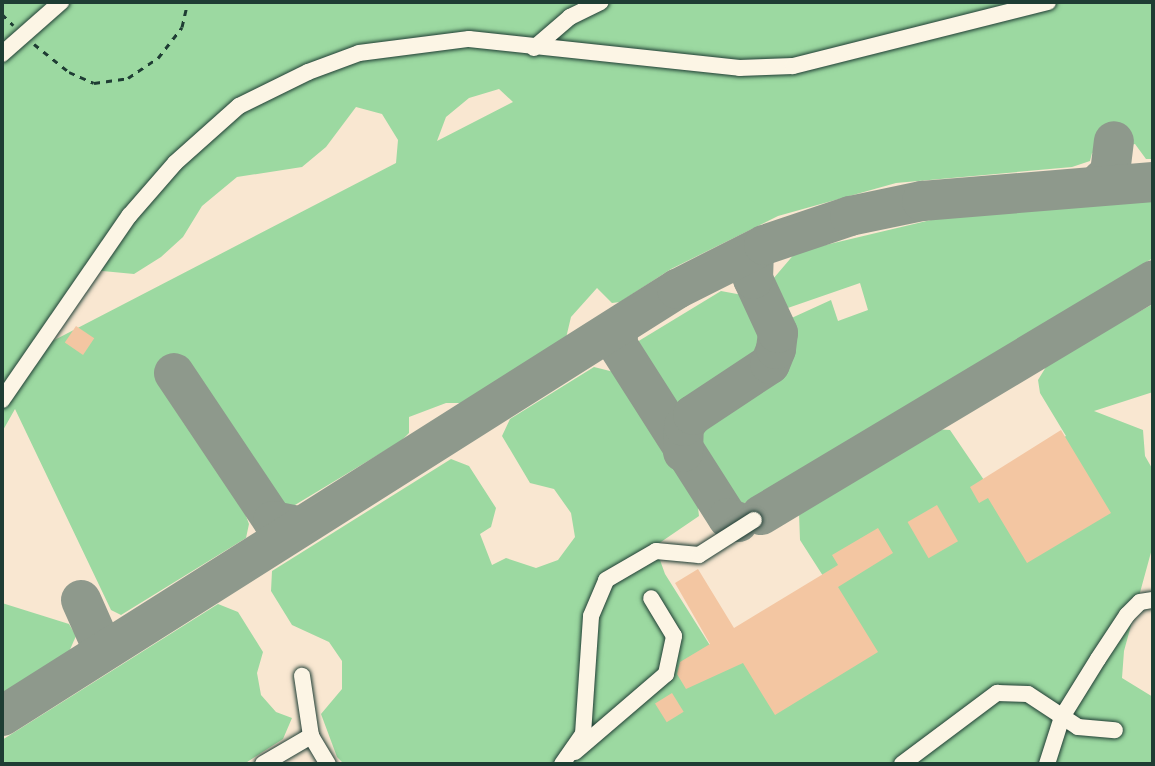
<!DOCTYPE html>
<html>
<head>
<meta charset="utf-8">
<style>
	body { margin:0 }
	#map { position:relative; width:1155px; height:766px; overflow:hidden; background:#fcf5e5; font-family:"Playpen Sans",sans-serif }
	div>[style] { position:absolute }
	.built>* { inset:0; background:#f9e7d1; transform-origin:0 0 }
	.green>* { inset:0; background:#9cd9a1 }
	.taxiway>* { height:40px; margin:-20px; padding:0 20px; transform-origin:20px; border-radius:20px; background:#8e998c }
	.building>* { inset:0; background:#f3c6a2; transform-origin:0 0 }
	.path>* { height:3px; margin-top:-1.5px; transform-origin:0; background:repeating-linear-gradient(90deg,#1f3d34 0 6px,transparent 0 12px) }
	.roads { filter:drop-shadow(0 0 2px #1f3d34) drop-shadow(0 0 2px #1f3d34) }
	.minor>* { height:16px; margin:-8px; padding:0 8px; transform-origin:8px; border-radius:8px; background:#fcf5e5 }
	span { translate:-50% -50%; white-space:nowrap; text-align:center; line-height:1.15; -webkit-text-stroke:8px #fcf5e5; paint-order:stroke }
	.frame { position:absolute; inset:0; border:4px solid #1f3d34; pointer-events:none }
</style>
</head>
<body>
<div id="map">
	<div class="built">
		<div style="left:2px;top:2px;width:1151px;height:762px"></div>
	</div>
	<div class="green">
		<div style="clip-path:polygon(evenodd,2px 2px,1153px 2px,1153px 159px,1146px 159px,1135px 144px,1092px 153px,1090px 161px,1072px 167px,896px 183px,778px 216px,671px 269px,620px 302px,612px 303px,597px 288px,571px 317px,566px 338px,464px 403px,446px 403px,409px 417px,409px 433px,401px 441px,290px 508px,275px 500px,195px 378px,249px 524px,246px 538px,121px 615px,111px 610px,15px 409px,2px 432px,2px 2px,499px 89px,513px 102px,437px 141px,446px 117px,469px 98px,499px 89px,2px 2px,356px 107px,382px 114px,398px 140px,396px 163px,39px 348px,92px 270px,134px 274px,161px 257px,183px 237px,202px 206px,237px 177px,302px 167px,326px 147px,356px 107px)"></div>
		<div style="clip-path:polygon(1153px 200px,1153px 258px,743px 504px,718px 497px,693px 452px,701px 429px,775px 383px,789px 354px,785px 321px,831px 300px,838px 321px,868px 310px,860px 283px,782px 310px,771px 291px,773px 279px,796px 252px,935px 219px)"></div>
		<div style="clip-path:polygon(721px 291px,753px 297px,765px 313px,770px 341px,688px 404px,662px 399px,635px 366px,637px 342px)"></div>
		<div style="clip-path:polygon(1153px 304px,1153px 392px,1094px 411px,1143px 430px,1145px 456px,1153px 470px,1153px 545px,1124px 651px,1122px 678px,1153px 697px,1153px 764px,344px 764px,337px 757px,321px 714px,342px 689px,342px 661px,329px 642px,292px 625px,271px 591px,272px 571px,451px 459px,469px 466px,496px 508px,491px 527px,480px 534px,492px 565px,506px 558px,536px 568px,558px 560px,575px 537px,571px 513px,554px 489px,530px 483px,502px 436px,510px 419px,594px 367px,626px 375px,696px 490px,699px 516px,655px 546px,665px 574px,711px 647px,825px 579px,800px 540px,799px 513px,932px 429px,950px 430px,986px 483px,1066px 436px,1040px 393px,1038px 380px,1049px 362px)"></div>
		<div style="clip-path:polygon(2px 603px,69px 624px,76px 636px,68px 654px,2px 695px)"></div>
		<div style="clip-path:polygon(218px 604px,238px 612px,263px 652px,257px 673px,261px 695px,276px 712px,292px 718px,283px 739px,244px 764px,2px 764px,2px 740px)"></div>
	</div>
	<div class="taxiway">
		<div style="left:1101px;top:181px;width:12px;rotate:-42deg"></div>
		<div style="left:1110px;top:173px;width:32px;rotate:-83deg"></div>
		<div style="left:618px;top:336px;width:8px;rotate:97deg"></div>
		<div style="left:617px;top:344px;width:206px;rotate:57.5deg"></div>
		<div style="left:728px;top:518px;width:11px;rotate:22deg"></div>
		<div style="left:174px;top:373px;width:178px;rotate:56.2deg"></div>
		<div style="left:273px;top:521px;width:20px;rotate:11deg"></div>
		<div style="left:683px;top:452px;width:26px;rotate:-88deg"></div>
		<div style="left:684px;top:426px;width:14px;rotate:-51deg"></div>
		<div style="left:693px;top:415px;width:92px;rotate:-33.5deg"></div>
		<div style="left:770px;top:364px;width:16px;rotate:-68deg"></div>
		<div style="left:776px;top:349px;width:16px;rotate:-83deg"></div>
		<div style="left:778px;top:333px;width:60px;rotate:-114.8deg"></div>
		<div style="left:753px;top:279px;width:23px;rotate:-88deg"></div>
		<div style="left:761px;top:515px;width:457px;rotate:-30.9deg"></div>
		<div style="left:81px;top:600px;width:49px;rotate:66deg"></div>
		<div style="left:2px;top:716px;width:799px;rotate:-32.32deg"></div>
		<div style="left:677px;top:289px;width:97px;rotate:-26.8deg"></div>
		<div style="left:764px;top:245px;width:91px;rotate:-18.6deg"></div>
		<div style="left:850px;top:216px;width:74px;rotate:-11.8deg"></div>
		<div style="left:922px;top:201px;width:232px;rotate:-4.7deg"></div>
	</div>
	<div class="building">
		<div style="left:76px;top:326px;width:22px;height:20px;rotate:34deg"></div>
		<div style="clip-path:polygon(1061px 430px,1111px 513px,1027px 563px,988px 498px,979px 503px,970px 487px)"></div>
		<div style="left:937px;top:505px;width:42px;height:34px;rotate:60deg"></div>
		<div style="clip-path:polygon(878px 528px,893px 553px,838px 587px,878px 652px,775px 715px,743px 663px,686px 689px,677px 674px,680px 662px,710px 644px,675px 583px,698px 569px,734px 628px,838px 565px,832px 555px)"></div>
		<div style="left:672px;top:693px;width:22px;height:20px;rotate:58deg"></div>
	</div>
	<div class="path">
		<div style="left:2px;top:14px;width:16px;rotate:45deg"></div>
		<div style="left:34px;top:44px;width:45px;rotate:38.7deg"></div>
		<div style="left:69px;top:72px;width:27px;rotate:24deg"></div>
		<div style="left:94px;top:83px;width:34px;rotate:-8deg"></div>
		<div style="left:128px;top:78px;width:36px;rotate:-34deg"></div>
		<div style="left:158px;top:58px;width:39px;rotate:-52deg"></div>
		<div style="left:182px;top:27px;width:26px;rotate:-77deg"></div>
	</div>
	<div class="roads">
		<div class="minor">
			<div style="left:534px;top:48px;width:48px;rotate:-40.7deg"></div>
			<div style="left:570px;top:17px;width:34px;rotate:-26deg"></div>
			<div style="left:2px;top:54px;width:79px;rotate:-41.4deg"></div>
			<div style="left:2px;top:400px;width:224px;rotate:-55.4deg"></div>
			<div style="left:129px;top:216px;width:70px;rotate:-49deg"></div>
			<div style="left:175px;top:163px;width:86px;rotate:-41.7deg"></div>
			<div style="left:239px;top:106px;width:77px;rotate:-26.2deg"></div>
			<div style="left:308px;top:72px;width:54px;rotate:-20.4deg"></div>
			<div style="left:359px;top:53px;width:111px;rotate:-7.3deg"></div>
			<div style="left:469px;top:39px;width:272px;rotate:6.1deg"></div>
			<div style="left:739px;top:68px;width:54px;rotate:-2.1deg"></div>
			<div style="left:793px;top:66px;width:263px;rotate:-14.1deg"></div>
			<div style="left:311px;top:736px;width:33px;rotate:59deg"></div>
			<div style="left:575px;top:752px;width:120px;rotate:-40.6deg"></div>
			<div style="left:666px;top:674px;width:39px;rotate:-78deg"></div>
			<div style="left:674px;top:636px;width:44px;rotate:-121.2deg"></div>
			<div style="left:263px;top:764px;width:56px;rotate:-30.3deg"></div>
			<div style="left:311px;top:736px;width:61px;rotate:-98.5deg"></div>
			<div style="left:562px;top:764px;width:37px;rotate:-55deg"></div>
			<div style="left:583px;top:734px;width:118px;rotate:-86.1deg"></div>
			<div style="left:591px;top:616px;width:39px;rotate:-67deg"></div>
			<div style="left:606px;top:580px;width:58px;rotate:-30.1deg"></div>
			<div style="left:656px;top:551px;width:43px;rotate:5.3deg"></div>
			<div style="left:699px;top:555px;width:65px;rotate:-32.5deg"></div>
			<div style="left:902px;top:764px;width:119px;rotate:-36.8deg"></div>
			<div style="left:997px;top:693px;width:31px;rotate:2deg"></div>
			<div style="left:1028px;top:694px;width:60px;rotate:33.4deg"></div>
			<div style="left:1078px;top:727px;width:37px;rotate:5deg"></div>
			<div style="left:1047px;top:764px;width:49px;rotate:-72.3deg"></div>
			<div style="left:1062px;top:717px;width:68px;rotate:-58.2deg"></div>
			<div style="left:1098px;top:659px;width:53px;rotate:-56.6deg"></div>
			<div style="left:1127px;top:615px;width:18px;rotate:-45deg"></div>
			<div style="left:1140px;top:602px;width:13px;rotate:-9deg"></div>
		</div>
	</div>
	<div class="frame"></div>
</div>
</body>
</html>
